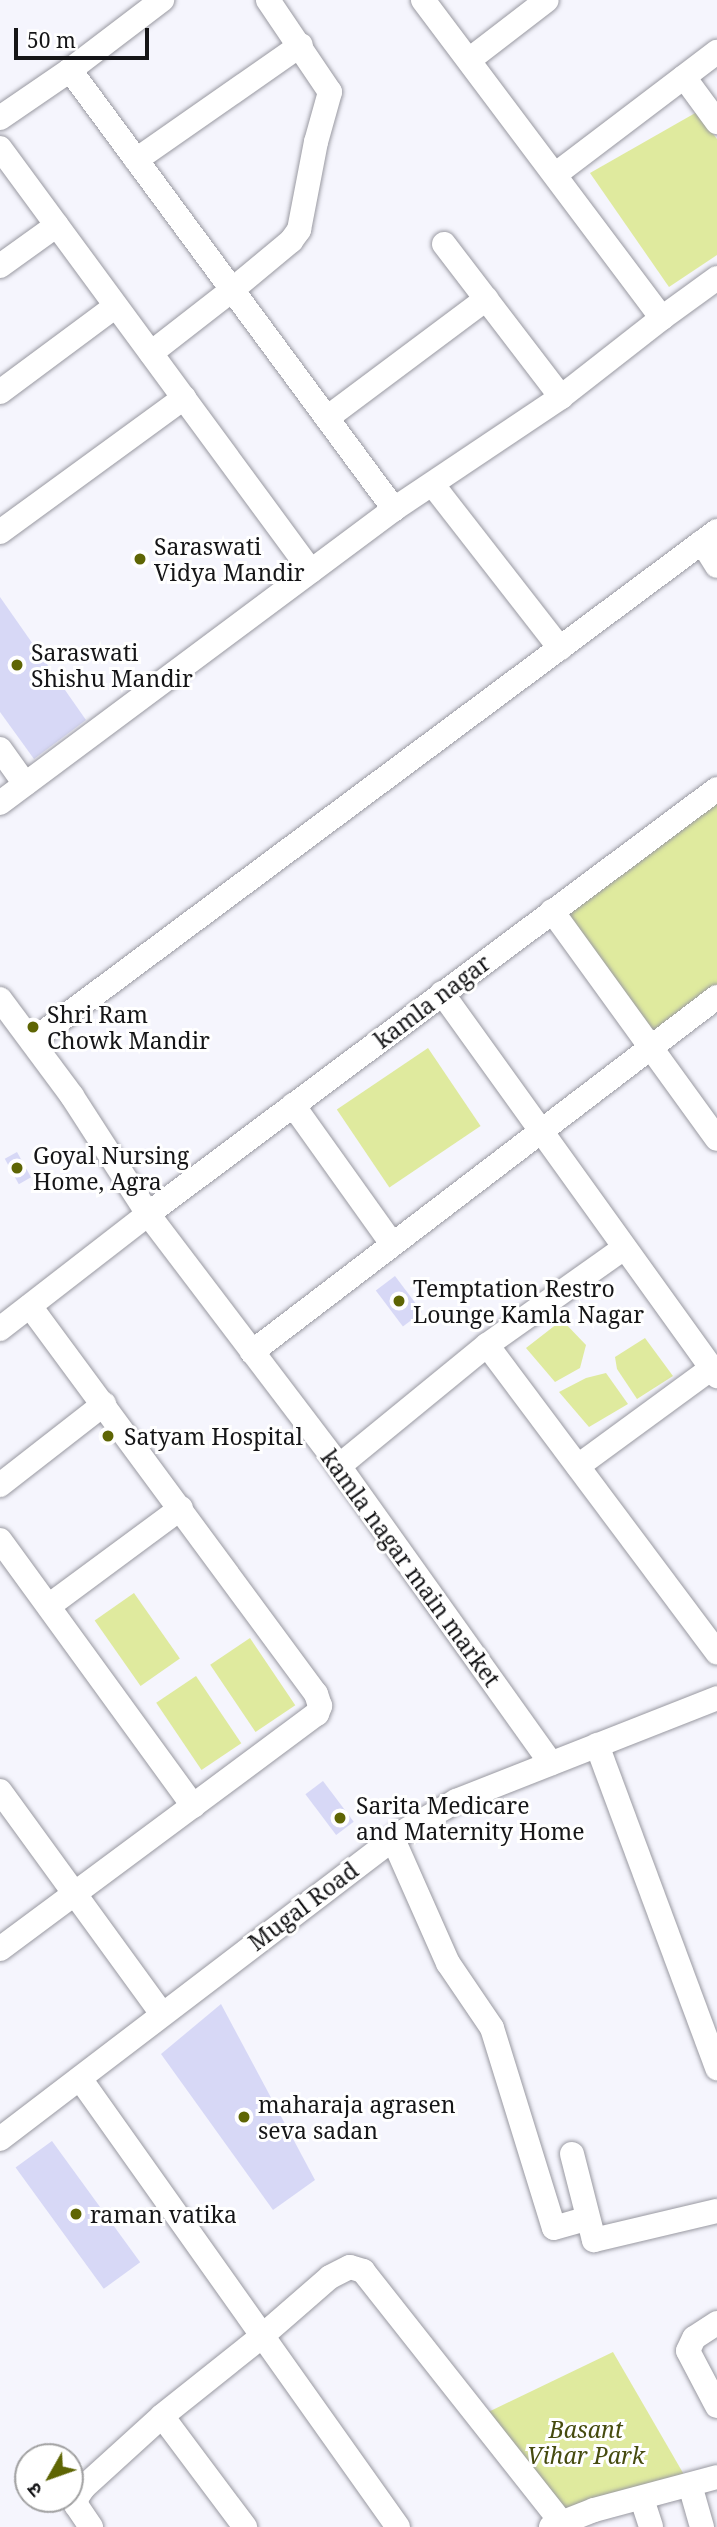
<!DOCTYPE html>
<html>
<head>
<meta charset="utf-8">
<style>
	body { margin:0 }
	#map { position:relative; width:717px; height:2527px; overflow:hidden; background:#f5f5fd; font-family:"Noto Serif","Noto Sans Devanagari",serif }
	div>[style] { position:absolute }
	.green>* { inset:0; background:#dfea9e; transform-origin:0 0 }
	.building>* { inset:0; background:#d7d8f6; transform-origin:0 0 }
	.roads { filter:drop-shadow(0 0 2px #9999a1) drop-shadow(0 0 2px #9999a1) }
	.minor>* { height:24px; margin:-12px; padding:0 12px; transform-origin:12px; border-radius:12px; background:#fff }
	.dots>* { width:19px; height:19px; translate:-50% -50%; box-sizing:border-box; border:4px solid #fff; border-radius:50% }
	span { translate:-50% -50%; white-space:nowrap; text-align:center; line-height:1.15; -webkit-text-stroke:6px #fff; paint-order:stroke }
	.poi-label { font-size:23px; color:#151517 }
	.left { translate:0 -50%; text-align:left }
	.street-label { font-size:23px; color:#151517 }
	.park-label { font-size:23px; color:#464b0f; font-style:italic }
	.north { position:absolute; left:14px; top:2443px; width:70px; height:70px; box-sizing:border-box; background:#fff; border:2px solid #a1a1a2; border-radius:50%; rotate:230deg; font-size:19px; font-weight:700; line-height:28px; text-align:center; color:#151517 }
	.north::after { content:''; display:block; margin:auto; width:24px; height:32px; background:#5e6504; clip-path:polygon(50% 0,100% 100%,50% 72%,0 100%) }
	.scale { position:absolute; left:14px; top:28px; width:135px; height:32px; box-sizing:border-box; border:4px solid #151517; border-top:0; padding-left:9px; font-size:21px; line-height:24px; white-space:nowrap; color:#151517; -webkit-text-stroke:5px #fff; paint-order:stroke }
</style>
</head>
<body>
<div id="map">
	<div class="green">
		<div style="clip-path:polygon(697px 112px,717px 139px,717px 255px,669px 287px,590px 173px)"></div>
		<div style="clip-path:polygon(717px 789px,717px 997px,651px 1046px,553px 911px)"></div>
		<div style="left:428px;top:1048px;width:94px;height:110px;rotate:56deg"></div>
		<div style="clip-path:polygon(562px 1320px,586px 1345px,580px 1368px,555px 1382px,526px 1348px)"></div>
		<div style="clip-path:polygon(645px 1338px,673px 1376px,637px 1399px,617px 1369px,615px 1357px)"></div>
		<div style="clip-path:polygon(606px 1373px,628px 1404px,589px 1427px,559px 1392px,586px 1378px)"></div>
		<div style="left:134px;top:1593px;width:80px;height:48px;rotate:55deg"></div>
		<div style="left:250px;top:1638px;width:81px;height:48px;rotate:56deg"></div>
		<div style="left:196px;top:1676px;width:81px;height:48px;rotate:56deg"></div>
		<div style="clip-path:polygon(613px 2352px,690px 2485px,561px 2522px,478px 2417px)"></div>
	</div>
	<div class="building">
		<div style="clip-path:polygon(0 597px,86px 720px,34px 759px,0 712px)"></div>
		<div style="left:17px;top:1152px;width:29px;height:14px;rotate:61deg"></div>
		<div style="left:395px;top:1276px;width:45px;height:24px;rotate:53deg"></div>
		<div style="left:323px;top:1781px;width:51px;height:22px;rotate:53deg"></div>
		<div style="clip-path:polygon(221px 2004px,315px 2180px,273px 2210px,161px 2054px)"></div>
		<div style="left:52px;top:2141px;width:150px;height:45px;rotate:54deg"></div>
	</div>
	<div class="roads">
		<div class="minor">
			<div style="left:423px;top:0;width:398px;rotate:53.1deg"></div>
			<div style="left:662px;top:318px;width:68px;rotate:-36deg"></div>
			<div style="left:469px;top:60px;width:98px;rotate:-37.6deg"></div>
			<div style="left:70px;top:70px;width:546px;rotate:53.57deg"></div>
			<div style="left:684px;top:77px;width:56px;rotate:53.7deg"></div>
			<div style="left:0;top:118px;width:85px;rotate:-34.4deg"></div>
			<div style="left:70px;top:70px;width:116px;rotate:-37.3deg"></div>
			<div style="left:0;top:148px;width:525px;rotate:53.68deg"></div>
			<div style="left:136px;top:160px;width:201px;rotate:-34.9deg"></div>
			<div style="left:556px;top:174px;width:202px;rotate:-37.2deg"></div>
			<div style="left:444px;top:244px;width:193px;rotate:52.6deg"></div>
			<div style="left:0;top:266px;width:70px;rotate:-35.7deg"></div>
			<div style="left:151px;top:353px;width:103px;rotate:-37.9deg"></div>
			<div style="left:232px;top:290px;width:77px;rotate:-39.7deg"></div>
			<div style="left:291px;top:241px;width:14px;rotate:-54deg"></div>
			<div style="left:299px;top:230px;width:90px;rotate:-79.1deg"></div>
			<div style="left:316px;top:142px;width:52px;rotate:-74.4deg"></div>
			<div style="left:330px;top:92px;width:111px;rotate:-124deg"></div>
			<div style="left:0;top:392px;width:144px;rotate:-36.6deg"></div>
			<div style="left:327px;top:418px;width:199px;rotate:-36.8deg"></div>
			<div style="left:433px;top:485px;width:207px;rotate:52.1deg"></div>
			<div style="left:0;top:532px;width:228px;rotate:-36.1deg"></div>
			<div style="left:702px;top:542px;width:28px;rotate:58deg"></div>
			<div style="left:0;top:749px;width:43px;rotate:54.5deg"></div>
			<div style="left:0;top:803px;width:492px;rotate:-36.7deg"></div>
			<div style="left:394px;top:509px;width:201px;rotate:-33.8deg"></div>
			<div style="left:561px;top:397px;width:128px;rotate:-38deg"></div>
			<div style="left:552px;top:911px;width:281px;rotate:54.1deg"></div>
			<div style="left:442px;top:993px;width:472px;rotate:54.3deg"></div>
			<div style="left:0;top:999px;width:121px;rotate:53.4deg"></div>
			<div style="left:72px;top:1096px;width:140px;rotate:57.2deg"></div>
			<div style="left:148px;top:1214px;width:316px;rotate:52.8deg"></div>
			<div style="left:339px;top:1466px;width:365px;rotate:54.5deg"></div>
			<div style="left:32px;top:1041px;width:854px;rotate:-36.67deg"></div>
			<div style="left:293px;top:1105px;width:171px;rotate:54.5deg"></div>
			<div style="left:0;top:1329px;width:187px;rotate:-37.8deg"></div>
			<div style="left:148px;top:1214px;width:710px;rotate:-36.76deg"></div>
			<div style="left:487px;top:1345px;width:384px;rotate:53.2deg"></div>
			<div style="left:252px;top:1352px;width:585px;rotate:-37.36deg"></div>
			<div style="left:339px;top:1466px;width:191px;rotate:-39.3deg"></div>
			<div style="left:487px;top:1345px;width:168px;rotate:-35.3deg"></div>
			<div style="left:578px;top:1466px;width:166px;rotate:-36.2deg"></div>
			<div style="left:0;top:1485px;width:132px;rotate:-37.9deg"></div>
			<div style="left:0;top:1540px;width:329px;rotate:54deg"></div>
			<div style="left:50px;top:1605px;width:163px;rotate:-36.5deg"></div>
			<div style="left:597px;top:1745px;width:345px;rotate:69.6deg"></div>
			<div style="left:0;top:1791px;width:276px;rotate:54deg"></div>
			<div style="left:393px;top:1839px;width:136px;rotate:66.1deg"></div>
			<div style="left:448px;top:1963px;width:78px;rotate:55.9deg"></div>
			<div style="left:492px;top:2028px;width:209px;rotate:72.8deg"></div>
			<div style="left:554px;top:2228px;width:35px;rotate:-16deg"></div>
			<div style="left:0;top:1949px;width:395px;rotate:-36.6deg"></div>
			<div style="left:317px;top:1714px;width:9px;rotate:-69deg"></div>
			<div style="left:320px;top:1706px;width:13px;rotate:-108deg"></div>
			<div style="left:316px;top:1694px;width:482px;rotate:-126.4deg"></div>
			<div style="left:81px;top:2080px;width:548px;rotate:54.66deg"></div>
			<div style="left:0;top:2139px;width:504px;rotate:-37.35deg"></div>
			<div style="left:401px;top:1833px;width:64px;rotate:-30.2deg"></div>
			<div style="left:456px;top:1801px;width:281px;rotate:-21.5deg"></div>
			<div style="left:572px;top:2154px;width:89px;rotate:75.7deg"></div>
			<div style="left:594px;top:2240px;width:126px;rotate:-13.3deg"></div>
			<div style="left:717px;top:2323px;width:27px;rotate:147deg"></div>
			<div style="left:694px;top:2338px;width:14px;rotate:115deg"></div>
			<div style="left:688px;top:2351px;width:62px;rotate:62.2deg"></div>
			<div style="left:162px;top:2416px;width:139px;rotate:53.2deg"></div>
			<div style="left:690px;top:2485px;width:44px;rotate:74.1deg"></div>
			<div style="left:642px;top:2499px;width:29px;rotate:72deg"></div>
			<div style="left:91px;top:2527px;width:27px;rotate:-124deg"></div>
			<div style="left:76px;top:2505px;width:8px;rotate:-83deg"></div>
			<div style="left:77px;top:2497px;width:12px;rotate:-55deg"></div>
			<div style="left:84px;top:2487px;width:105px;rotate:-42.3deg"></div>
			<div style="left:162px;top:2416px;width:127px;rotate:-38.6deg"></div>
			<div style="left:261px;top:2337px;width:91px;rotate:-41deg"></div>
			<div style="left:330px;top:2277px;width:22px;rotate:-27deg"></div>
			<div style="left:350px;top:2267px;width:14px;rotate:17deg"></div>
			<div style="left:363px;top:2271px;width:320px;rotate:51.7deg"></div>
			<div style="left:551px;top:2527px;width:46px;rotate:-21.6deg"></div>
			<div style="left:594px;top:2510px;width:127px;rotate:-15deg"></div>
		</div>
	</div>
	<div class="dots">
		<div style="left:140px;top:559px;background:#5e6504"></div>
		<div style="left:17px;top:665px;background:#5e6504"></div>
		<div style="left:33px;top:1027px;background:#5e6504"></div>
		<div style="left:17px;top:1168px;background:#5e6504"></div>
		<div style="left:399px;top:1301px;background:#5e6504"></div>
		<div style="left:108px;top:1436px;background:#5e6504"></div>
		<div style="left:340px;top:1818px;background:#5e6504"></div>
		<div style="left:244px;top:2117px;background:#5e6504"></div>
		<div style="left:76px;top:2214px;background:#5e6504"></div>
	</div>
	<div class="poi-label">
		<span class="left" style="left:154px;top:559px">Saraswati<br>Vidya Mandir</span>
		<span class="left" style="left:31px;top:665px">Saraswati<br>Shishu Mandir</span>
		<span class="left" style="left:47px;top:1027px">Shri Ram<br>Chowk Mandir</span>
		<span class="left" style="left:33px;top:1168px">Goyal Nursing<br>Home, Agra</span>
		<span class="left" style="left:413px;top:1301px">Temptation Restro<br>Lounge Kamla Nagar</span>
		<span class="left" style="left:124px;top:1436px">Satyam Hospital</span>
		<span class="left" style="left:356px;top:1818px">Sarita Medicare<br>and Maternity Home</span>
		<span class="left" style="left:258px;top:2117px">maharaja agrasen<br>seva sadan</span>
		<span class="left" style="left:90px;top:2214px">raman vatika</span>
	</div>
	<div class="street-label">
		<span style="left:432px;top:1001px;rotate:-37deg">kamla nagar</span>
		<span style="left:411px;top:1568px;rotate:54deg">kamla nagar main market</span>
		<span style="left:303px;top:1906px;rotate:-37deg">Mugal Road</span>
	</div>
	<div class="park-label">
		<span style="left:586px;top:2442px">Basant<br>Vihar Park</span>
	</div>
	<div class="north">उ</div>
	<div class="scale">50 m</div>
</div>
</body>
</html>
